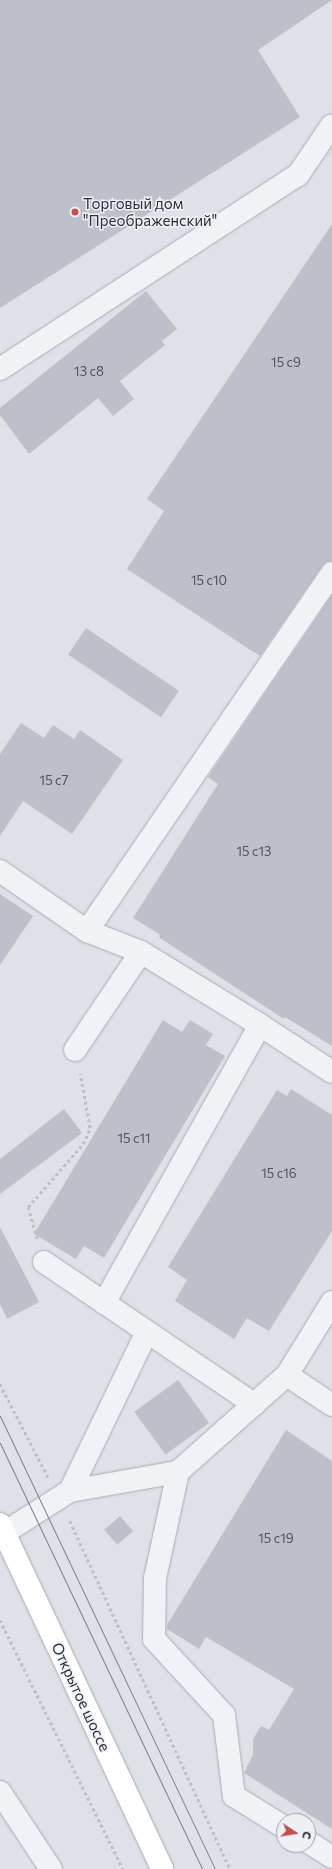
<!DOCTYPE html>
<html>
<head>
<meta charset="utf-8">
<style>
	body { margin:0 }
	#map { position:relative; width:332px; height:1869px; overflow:hidden; background:#dfe1e7; font-family:Commissioner,sans-serif }
	div>[style] { position:absolute }
	.building>* { inset:0; background:#bdbfc9; transform-origin:0 0 }
	.path>* { height:2.5px; margin-top:-1.25px; transform-origin:0; background:repeating-linear-gradient(90deg,#bdbfc5 0 3px,transparent 0 6px) }
	.roads { filter:drop-shadow(0 0 1px #a8abb4) drop-shadow(0 0 1px #a8abb4) }
	.minor>* { height:22px; margin:-11px; padding:0 11px; transform-origin:11px; border-radius:11px; background:#f1f2f5 }
	.major>* { height:22px; margin:-11px; padding:0 11px; transform-origin:11px; border-radius:11px; background:#fff }
	.tram>* { height:1px; margin:-0.5px; padding:0 0.5px; transform-origin:0.5px; border-radius:0.5px; background:#7a7e8f }
	.dots>* { width:11px; height:11px; translate:-50% -50%; box-sizing:border-box; border:2px solid #eef0f4; border-radius:50% }
	span { translate:-50% -50%; white-space:nowrap; text-align:center; line-height:1.15; -webkit-text-stroke:3px #eef0f4; paint-order:stroke }
	.number-label { font-size:13px; color:#4e525f }
	.number-label span { -webkit-text-stroke-width:0 }
	.poi-label { font-size:15px; color:#292d3c }
	.left { translate:0 -50%; text-align:left }
	.street-label { font-size:15px; color:#292d3c }
	.north { position:absolute; left:276px; top:1813px; width:40px; height:40px; box-sizing:border-box; background:#eef0f4; border:1px solid #9fa2aa; border-radius:50%; rotate:102deg; font-size:11px; font-weight:700; line-height:16px; text-align:center; color:#292d3c }
	.north::after { content:''; display:block; margin:auto; width:14px; height:18px; background:#c1514e; clip-path:polygon(50% 0,100% 100%,50% 72%,0 100%) }
</style>
</head>
<body>
<div id="map">
	<div class="building">
		<div style="clip-path:polygon(0 0,332px 0,258px 50px,300px 117px,0 308px)"></div>
		<div style="clip-path:polygon(332px 224px,332px 561px,326px 562px,322px 566px,260px 656px,127px 569px,164px 511px,147px 499px)"></div>
		<div style="clip-path:polygon(146px 291px,177px 329px,162px 341px,165px 345px,120px 381px,134px 399px,113px 416px,98px 398px,29px 454px,0 415px,0 408px)"></div>
		<div style="clip-path:polygon(332px 595px,332px 1046px,285px 1017px,284px 1019px,160px 938px,159px 934px,133px 918px,218px 784px,208px 777px)"></div>
		<div style="left:86px;top:628px;width:112px;height:32px;rotate:34deg"></div>
		<div style="clip-path:polygon(21px 723px,44px 738px,53px 725px,74px 739px,80px 730px,123px 760px,72px 834px,23px 801px,0 836px,0 754px)"></div>
		<div style="clip-path:polygon(0 894px,33px 916px,0 965px)"></div>
		<div style="clip-path:polygon(163px 1020px,182px 1032px,190px 1020px,213px 1034px,206px 1045px,225px 1056px,104px 1258px,84px 1246px,76px 1259px,34px 1234px)"></div>
		<div style="clip-path:polygon(291px 1089px,332px 1115px,332px 1231px,269px 1331px,247px 1318px,234px 1339px,175px 1301px,187px 1280px,168px 1267px,277px 1090px,287px 1096px)"></div>
		<div style="clip-path:polygon(64px 1109px,82px 1133px,0 1194px,0 1159px)"></div>
		<div style="clip-path:polygon(0 1227px,39px 1302px,7px 1319px,0 1304px)"></div>
		<div style="left:178px;top:1380px;width:53px;height:54px;rotate:54deg"></div>
		<div style="clip-path:polygon(286px 1430px,332px 1461px,332px 1829px,244px 1773px,253px 1755px,253px 1739px,261px 1726px,269px 1730px,294px 1689px,206px 1637px,199px 1649px,167px 1629px,167px 1625px)"></div>
		<div style="left:120px;top:1516px;width:20px;height:21px;rotate:49deg"></div>
	</div>
	<div class="path">
		<div style="left:37px;top:1239px;width:33px;rotate:-106deg"></div>
		<div style="left:28px;top:1207px;width:84px;rotate:-48.9deg"></div>
		<div style="left:83px;top:1144px;width:17px;rotate:-66deg"></div>
		<div style="left:90px;top:1128px;width:55px;rotate:-100.5deg"></div>
		<div style="left:0;top:1384px;width:105px;rotate:62.7deg"></div>
		<div style="left:70px;top:1521px;width:383px;rotate:65.3deg"></div>
		<div style="left:0;top:1620px;width:278px;rotate:63.7deg"></div>
	</div>
	<div class="roads">
		<div class="minor">
			<div style="left:0;top:369px;width:356px;rotate:-33.1deg"></div>
			<div style="left:298px;top:175px;width:60px;rotate:-55.8deg"></div>
			<div style="left:0;top:871px;width:106px;rotate:34.6deg"></div>
			<div style="left:260px;top:1025px;width:86px;rotate:33.1deg"></div>
			<div style="left:75px;top:1050px;width:118px;rotate:-56deg"></div>
			<div style="left:44px;top:1262px;width:254px;rotate:34.1deg"></div>
			<div style="left:332px;top:1302px;width:86px;rotate:121.7deg"></div>
			<div style="left:287px;top:1375px;width:54px;rotate:33.7deg"></div>
			<div style="left:104px;top:1303px;width:319px;rotate:-60.7deg"></div>
			<div style="left:260px;top:1025px;width:140px;rotate:-148.5deg"></div>
			<div style="left:141px;top:952px;width:58px;rotate:-158.7deg"></div>
			<div style="left:87px;top:931px;width:434px;rotate:-55.6deg"></div>
			<div style="left:178px;top:1472px;width:108px;rotate:102.2deg"></div>
			<div style="left:155px;top:1578px;width:61px;rotate:90.9deg"></div>
			<div style="left:154px;top:1639px;width:103px;rotate:47.4deg"></div>
			<div style="left:224px;top:1715px;width:82px;rotate:83deg"></div>
			<div style="left:234px;top:1796px;width:59px;rotate:31.8deg"></div>
			<div style="left:70px;top:1491px;width:177px;rotate:-64.2deg"></div>
			<div style="left:4px;top:1533px;width:78px;rotate:-32.5deg"></div>
			<div style="left:70px;top:1491px;width:110px;rotate:-10deg"></div>
			<div style="left:178px;top:1472px;width:146px;rotate:-41.7deg"></div>
			<div style="left:0;top:1792px;width:92px;rotate:56.5deg"></div>
			<div style="left:308px;top:1842px;width:28px;rotate:32deg"></div>
		</div>
		<div class="major">
			<div style="left:0;top:1524px;width:381px;rotate:64.8deg"></div>
		</div>
	</div>
	<div class="tram">
		<div style="left:0;top:1416px;width:501px;rotate:64.61deg"></div>
		<div style="left:0;top:1443px;width:471px;rotate:64.6deg"></div>
	</div>
	<div class="dots">
		<div style="left:75px;top:212px;background:#c1514e"></div>
	</div>
	<div class="number-label">
		<span style="left:286px;top:362px">15 с9</span>
		<span style="left:89px;top:371px">13 с8</span>
		<span style="left:209px;top:580px">15 с10</span>
		<span style="left:54px;top:780px">15 с7</span>
		<span style="left:254px;top:851px">15 с13</span>
		<span style="left:134px;top:1138px">15 с11</span>
		<span style="left:279px;top:1173px">15 с16</span>
		<span style="left:276px;top:1538px">15 с19</span>
	</div>
	<div class="poi-label">
		<span class="left" style="left:83px;top:212px">Торговый дом<br>"Преображенский"</span>
	</div>
	<div class="street-label">
		<span style="left:81px;top:1697px;rotate:65deg">Открытое шоссе</span>
	</div>
	<div class="north">С</div>
</div>
</body>
</html>
